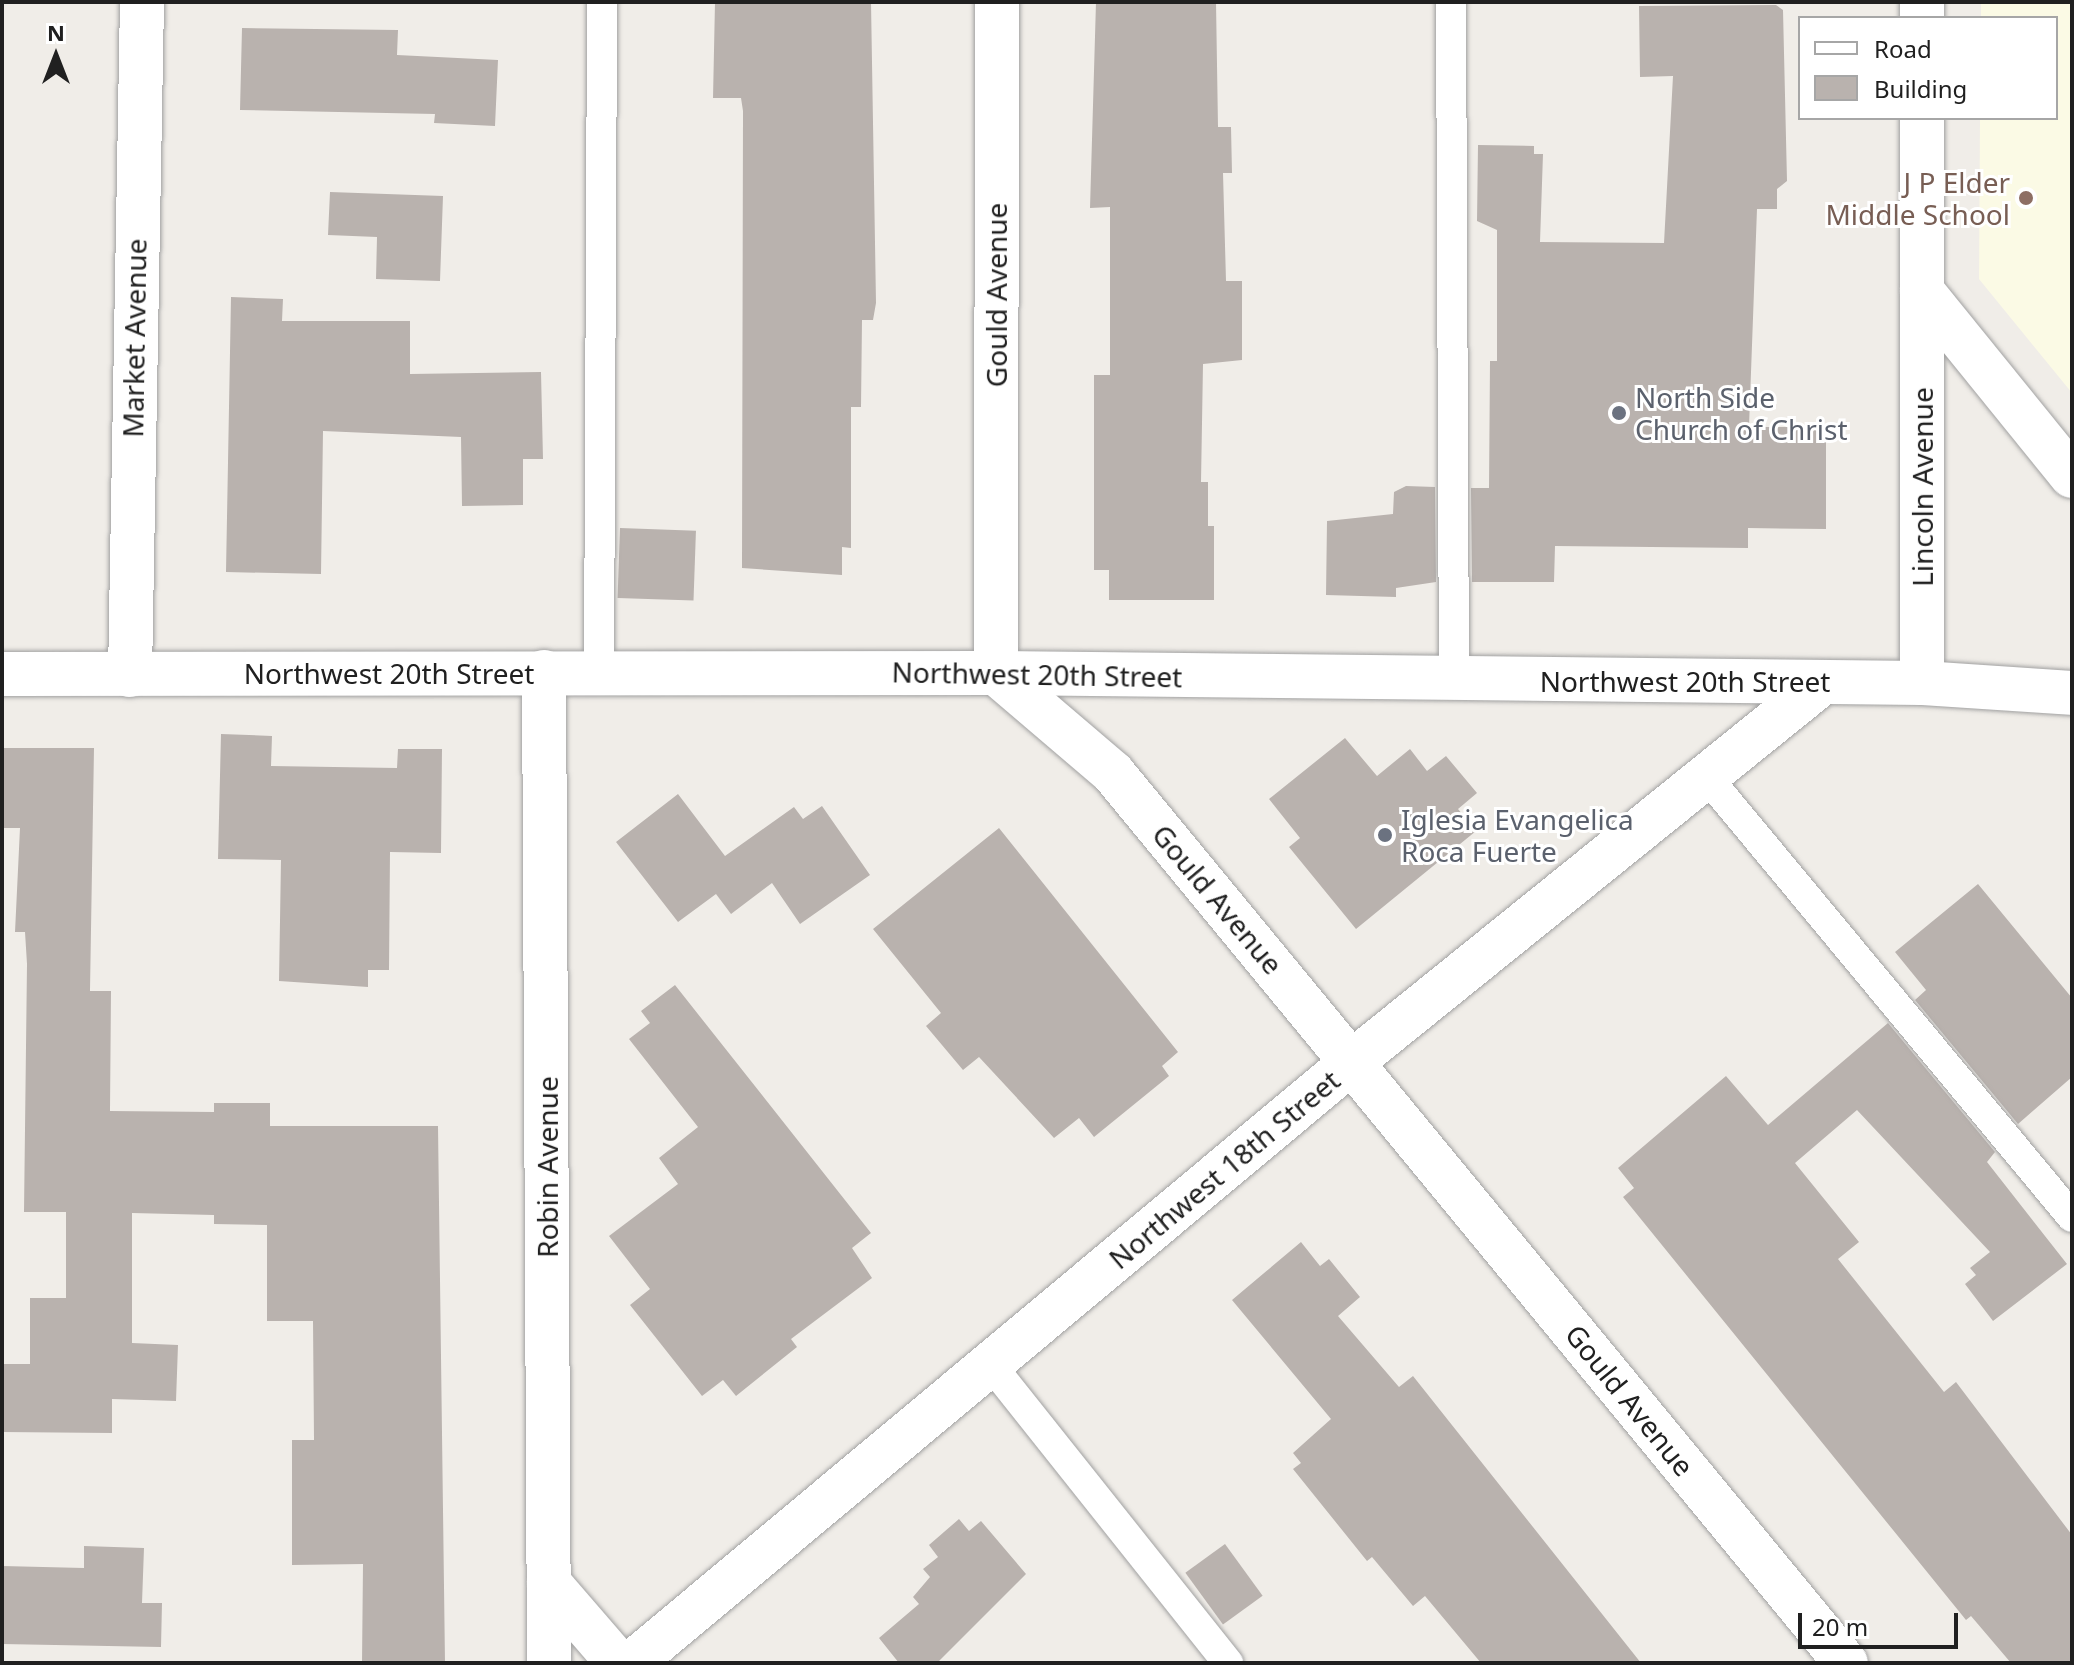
<!DOCTYPE html>
<html>
<head>
<meta charset="utf-8">
<style>
	body { margin:0 }
	#map { position:relative; width:2074px; height:1665px; overflow:hidden; background:#f0ede8; font-family:"Noto Sans",sans-serif }
	div>[style] { position:absolute }
	.education>* { inset:0; background:#fbfae5 }
	.building>* { inset:0; background:#b9b2ae; transform-origin:0 0 }
	.roads { filter:drop-shadow(0 0 2px #a1a1a1) drop-shadow(0 0 2px #a1a1a1) }
	.lane>* { height:30px; margin:-15px; padding:0 15px; transform-origin:15px; border-radius:15px; background:#fff }
	.street>* { height:44px; margin:-22px; padding:0 22px; transform-origin:22px; border-radius:22px; background:#fff }
	.dots>* { width:22px; height:22px; translate:-50% -50%; box-sizing:border-box; border:4px solid #fff; border-radius:50% }
	span { translate:-50% -50%; white-space:nowrap; text-align:center; line-height:1.15; -webkit-text-stroke:6px #fff; paint-order:stroke }
	.education-label { font-size:28px; color:#785e54 }
	.right { translate:-100% -50%; text-align:right }
	.street-label { font-size:28px; color:#202020 }
	.worship-label { font-size:28px; color:#5b616d }
	.left { translate:0 -50%; text-align:left }
	.frame { position:absolute; inset:0; border:4px solid #202020; pointer-events:none }
	.legend { position:absolute; left:1798px; top:16px; width:260px; height:104px; box-sizing:border-box; background:#fff; border:2px solid #a6a6a6; margin:0; padding:10px 14px; list-style:none; font-size:24px; color:#202020 }
	.legend li { display:flex; align-items:center; gap:16px; height:40px }
	.legend b { width:40px; border:2px solid #a6a6a6 }
	.north { position:absolute; left:16px; top:16px; width:80px; height:80px; -webkit-text-stroke:6px #fff; paint-order:stroke; rotate:0deg; font-size:22px; font-weight:700; line-height:32px; text-align:center; color:#202020 }
	.north::after { content:''; display:block; margin:auto; width:28px; height:36px; background:#202020; clip-path:polygon(50% 0,100% 100%,50% 72%,0 100%) }
	.scale { position:absolute; left:1798px; top:1613px; width:160px; height:36px; box-sizing:border-box; border:4px solid #202020; border-top:0; padding-left:10px; font-size:24px; line-height:28px; white-space:nowrap; color:#202020; -webkit-text-stroke:6px #fff; paint-order:stroke }
</style>
</head>
<body>
<div id="map">
	<div class="education">
		<div style="clip-path:polygon(1981px 2px,2072px 2px,2072px 393px,1979px 279px,1980px 118px,2056px 118px,2056px 18px,1981px 18px)"></div>
	</div>
	<div class="building">
		<div style="clip-path:polygon(715px 2px,871px 2px,876px 303px,873px 320px,862px 320px,861px 407px,851px 407px,851px 548px,842px 547px,842px 575px,742px 568px,743px 111px,741px 98px,713px 98px)"></div>
		<div style="clip-path:polygon(1096px 2px,1216px 2px,1218px 127px,1231px 127px,1232px 173px,1223px 173px,1226px 281px,1242px 281px,1242px 360px,1203px 364px,1201px 482px,1208px 482px,1208px 526px,1214px 526px,1214px 600px,1109px 600px,1109px 570px,1094px 570px,1094px 375px,1110px 375px,1110px 207px,1090px 208px)"></div>
		<div style="clip-path:polygon(1776px 5px,1783px 10px,1787px 181px,1777px 189px,1777px 209px,1757px 209px,1749px 427px,1826px 427px,1826px 529px,1748px 528px,1748px 548px,1555px 546px,1554px 582px,1472px 582px,1471px 488px,1489px 488px,1490px 361px,1497px 361px,1497px 230px,1477px 221px,1478px 145px,1534px 146px,1534px 154px,1543px 154px,1540px 242px,1664px 243px,1673px 76px,1640px 77px,1639px 6px)"></div>
		<div style="clip-path:polygon(242px 28px,398px 30px,397px 55px,498px 60px,495px 126px,434px 123px,435px 114px,240px 110px)"></div>
		<div style="clip-path:polygon(330px 192px,443px 196px,440px 281px,376px 279px,377px 237px,328px 235px)"></div>
		<div style="clip-path:polygon(231px 297px,283px 299px,282px 321px,410px 321px,410px 374px,541px 372px,543px 459px,523px 459px,523px 505px,462px 506px,461px 437px,323px 431px,321px 574px,226px 572px)"></div>
		<div style="clip-path:polygon(1406px 486px,1435px 487px,1436px 582px,1396px 588px,1396px 597px,1326px 595px,1327px 521px,1393px 514px,1394px 492px)"></div>
		<div style="left:620px;top:528px;width:76px;height:70px;rotate:2deg"></div>
		<div style="clip-path:polygon(221px 734px,272px 736px,271px 766px,397px 768px,398px 749px,442px 749px,441px 853px,390px 852px,389px 970px,368px 970px,368px 987px,279px 981px,281px 860px,218px 859px)"></div>
		<div style="clip-path:polygon(1345px 738px,1377px 776px,1410px 749px,1427px 771px,1446px 756px,1477px 793px,1458px 809px,1476px 831px,1356px 929px,1289px 847px,1300px 838px,1269px 799px)"></div>
		<div style="clip-path:polygon(2px 748px,94px 748px,90px 991px,111px 991px,110px 1111px,214px 1112px,214px 1103px,270px 1103px,270px 1126px,438px 1126px,445px 1663px,362px 1663px,363px 1564px,292px 1565px,292px 1440px,314px 1440px,313px 1321px,267px 1321px,267px 1225px,214px 1224px,214px 1215px,132px 1213px,132px 1343px,178px 1345px,176px 1401px,112px 1399px,112px 1433px,2px 1432px,2px 1364px,30px 1364px,30px 1298px,66px 1298px,66px 1212px,24px 1212px,27px 964px,25px 932px,15px 932px,20px 828px,2px 828px)"></div>
		<div style="clip-path:polygon(678px 794px,725px 856px,794px 807px,803px 819px,822px 806px,870px 875px,800px 924px,772px 883px,731px 914px,716px 894px,678px 922px,616px 842px)"></div>
		<div style="clip-path:polygon(999px 828px,1178px 1052px,1162px 1066px,1169px 1076px,1094px 1137px,1079px 1118px,1054px 1138px,979px 1057px,963px 1070px,926px 1026px,941px 1013px,873px 929px)"></div>
		<div style="clip-path:polygon(1978px 884px,2072px 998px,2072px 1077px,2018px 1124px,1915px 1000px,1926px 990px,1895px 952px)"></div>
		<div style="clip-path:polygon(675px 985px,871px 1233px,852px 1248px,872px 1278px,791px 1339px,797px 1347px,736px 1396px,723px 1380px,702px 1396px,630px 1305px,650px 1289px,609px 1236px,678px 1184px,659px 1158px,698px 1127px,629px 1039px,650px 1023px,641px 1011px)"></div>
		<div style="clip-path:polygon(1888px 1023px,1995px 1152px,1987px 1162px,2067px 1264px,1993px 1321px,1965px 1284px,1976px 1275px,1970px 1268px,1990px 1252px,1857px 1110px,1795px 1163px,1859px 1242px,1838px 1259px,1944px 1392px,1956px 1382px,2072px 1535px,2072px 1663px,2011px 1663px,1971px 1616px,1966px 1620px,1623px 1197px,1634px 1188px,1618px 1168px,1726px 1076px,1768px 1125px)"></div>
		<div style="clip-path:polygon(1301px 1242px,1320px 1266px,1329px 1259px,1360px 1297px,1338px 1316px,1399px 1387px,1413px 1376px,1641px 1663px,1481px 1663px,1425px 1596px,1413px 1606px,1372px 1557px,1367px 1561px,1293px 1469px,1301px 1463px,1293px 1453px,1331px 1419px,1232px 1300px)"></div>
		<div style="clip-path:polygon(959px 1519px,969px 1531px,981px 1521px,1026px 1574px,937px 1663px,899px 1663px,879px 1638px,919px 1604px,913px 1597px,930px 1577px,923px 1569px,938px 1557px,929px 1545px)"></div>
		<div style="left:1225px;top:1544px;width:64px;height:49px;rotate:54deg"></div>
		<div style="clip-path:polygon(84px 1546px,144px 1548px,142px 1603px,162px 1603px,161px 1647px,2px 1644px,2px 1566px,84px 1568px)"></div>
	</div>
	<div class="roads">
		<div class="lane">
			<div style="left:1451px;top:2px;width:677px;rotate:89.75deg"></div>
			<div style="left:599px;top:672px;width:670px;rotate:-89.74deg"></div>
			<div style="left:1706px;top:776px;width:573px;rotate:50.31deg"></div>
			<div style="left:991px;top:1365px;width:381px;rotate:51.5deg"></div>
		</div>
		<div class="street">
			<div style="left:997px;top:2px;width:671px;rotate:90.09deg"></div>
			<div style="left:996px;top:673px;width:154px;rotate:40.5deg"></div>
			<div style="left:1113px;top:773px;width:1153px;rotate:50.53deg"></div>
			<div style="left:1922px;top:2px;width:16px;rotate:90deg"></div>
			<div style="left:1922px;top:118px;width:565px;rotate:90deg"></div>
			<div style="left:1922px;top:291px;width:238px;rotate:51deg"></div>
			<div style="left:544px;top:672px;width:991px;rotate:89.71deg"></div>
			<div style="left:2px;top:674px;width:994px;rotate:-0.06deg"></div>
			<div style="left:996px;top:673px;width:926px;rotate:0.62deg"></div>
			<div style="left:1922px;top:683px;width:150px;rotate:3.8deg"></div>
			<div style="left:130px;top:675px;width:673px;rotate:-88.98deg"></div>
			<div style="left:549px;top:1583px;width:106px;rotate:49.2deg"></div>
			<div style="left:632px;top:1663px;width:938px;rotate:-39.85deg"></div>
			<div style="left:1352px;top:1062px;width:604px;rotate:-38.88deg"></div>
		</div>
	</div>
	<div class="dots">
		<div style="left:2026px;top:198px;background:#8d6e63"></div>
		<div style="left:1619px;top:413px;background:#6b7280"></div>
		<div style="left:1385px;top:835px;background:#6b7280"></div>
	</div>
	<div class="education-label">
		<span class="right" style="left:2010px;top:198px">J P Elder<br>Middle School</span>
	</div>
	<div class="street-label">
		<span style="left:996px;top:295px;rotate:-90deg">Gould Avenue</span>
		<span style="left:134px;top:338px;rotate:-89deg">Market Avenue</span>
		<span style="left:1922px;top:487px;rotate:-90deg">Lincoln Avenue</span>
		<span style="left:389px;top:673px">Northwest 20th Street</span>
		<span style="left:1037px;top:674px;rotate:1deg">Northwest 20th Street</span>
		<span style="left:1685px;top:681px">Northwest 20th Street</span>
		<span style="left:1218px;top:899px;rotate:50deg">Gould Avenue</span>
		<span style="left:547px;top:1167px;rotate:-90deg">Robin Avenue</span>
		<span style="left:1224px;top:1169px;rotate:-40deg">Northwest 18th Street</span>
		<span style="left:1630px;top:1400px;rotate:51deg">Gould Avenue</span>
	</div>
	<div class="worship-label">
		<span class="left" style="left:1635px;top:413px">North Side<br>Church of Christ</span>
		<span class="left" style="left:1401px;top:835px">Iglesia Evangelica<br>Roca Fuerte</span>
	</div>
	<div class="frame"></div>
	<ul class="legend">
	<li><b style="height:10px;background:#fff"></b>Road</li>
	<li><b style="height:22px;background:#b9b2ae"></b>Building</li>
	</ul>
	<div class="north">N</div>
	<div class="scale">20 m</div>
</div>
</body>
</html>
